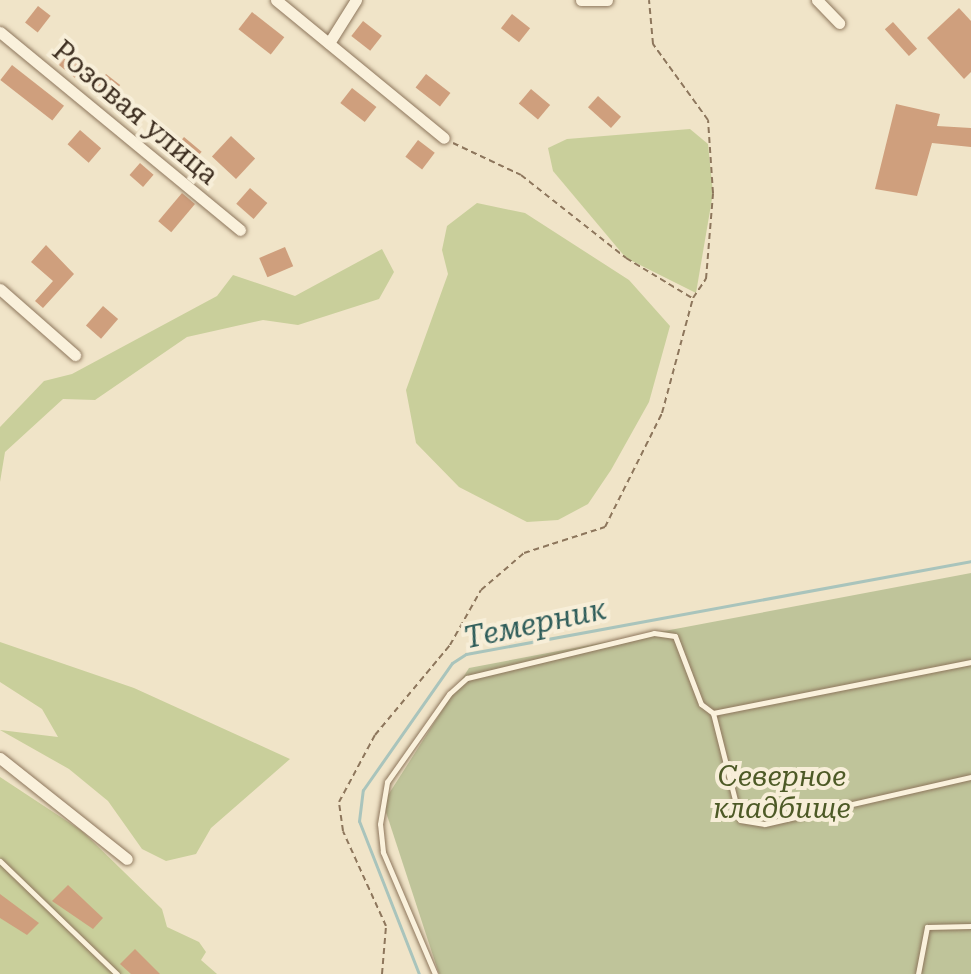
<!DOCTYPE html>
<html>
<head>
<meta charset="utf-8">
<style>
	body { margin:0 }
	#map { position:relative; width:971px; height:974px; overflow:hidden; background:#f0e4c8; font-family:"Roboto Serif",serif }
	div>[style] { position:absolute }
	.green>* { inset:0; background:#c9cf9b }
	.cemetery>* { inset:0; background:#bfc49a }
	.stream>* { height:3px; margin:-1.5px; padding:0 1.5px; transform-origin:1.5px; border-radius:1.5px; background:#a9c4bc }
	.building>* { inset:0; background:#cf9f7d; transform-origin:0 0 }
	.path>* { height:2px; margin-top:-1px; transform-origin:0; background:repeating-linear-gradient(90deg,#8d765c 0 6px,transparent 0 10px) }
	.roads { filter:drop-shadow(0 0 2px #8d765c) drop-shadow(0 0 2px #8d765c) }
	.service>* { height:5px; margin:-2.5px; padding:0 2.5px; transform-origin:2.5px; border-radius:2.5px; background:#faf1dc }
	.minor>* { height:11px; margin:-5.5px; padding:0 5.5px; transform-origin:5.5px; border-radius:5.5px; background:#faf1dc }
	span { translate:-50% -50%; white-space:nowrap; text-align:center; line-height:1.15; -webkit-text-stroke:8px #f7eed8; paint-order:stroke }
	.street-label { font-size:28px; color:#3d2e20 }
	.park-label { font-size:28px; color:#4d5a26; font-style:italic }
	.water-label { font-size:30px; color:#2f5d5a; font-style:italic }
</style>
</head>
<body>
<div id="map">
	<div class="green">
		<div style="clip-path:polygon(690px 129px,708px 144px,713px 193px,696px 293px,626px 258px,553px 171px,548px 148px,567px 139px)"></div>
		<div style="clip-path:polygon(477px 203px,525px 213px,629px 280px,670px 326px,649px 402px,611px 470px,588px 504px,558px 520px,527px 522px,459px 487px,416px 443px,406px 390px,448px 274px,442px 250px,447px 226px)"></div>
		<div style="clip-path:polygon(382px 249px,394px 272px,379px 299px,298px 325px,263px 320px,187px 337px,95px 400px,63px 399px,5px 452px,0 482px,0 427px,44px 381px,72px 374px,217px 296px,233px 275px,295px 296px)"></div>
		<div style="clip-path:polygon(0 642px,134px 688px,290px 759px,211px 828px,196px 854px,166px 861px,142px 849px,108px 801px,69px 769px,0 730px,58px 737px,42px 709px,0 682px)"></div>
		<div style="clip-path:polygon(0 777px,82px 831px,162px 909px,167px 927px,199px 942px,206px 952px,201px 960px,217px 974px,0 974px)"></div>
	</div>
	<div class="cemetery">
		<div style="clip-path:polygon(971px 573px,971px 974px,439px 974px,383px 803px,469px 668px)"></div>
	</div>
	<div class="stream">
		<div style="left:419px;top:974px;width:164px;rotate:-111.4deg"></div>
		<div style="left:359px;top:821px;width:31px;rotate:-83deg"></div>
		<div style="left:363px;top:790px;width:155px;rotate:-55deg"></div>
		<div style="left:452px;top:663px;width:17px;rotate:-33deg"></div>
		<div style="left:466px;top:654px;width:513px;rotate:-10.43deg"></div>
	</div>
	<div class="building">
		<div style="left:38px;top:6px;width:16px;height:21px;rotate:38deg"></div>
		<div style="clip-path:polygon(959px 8px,971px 21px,971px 72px,964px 79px,927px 38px)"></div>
		<div style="left:252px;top:12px;width:41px;height:22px;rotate:38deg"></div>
		<div style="left:512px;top:14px;width:23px;height:18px;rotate:38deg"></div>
		<div style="left:363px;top:21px;width:24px;height:19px;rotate:38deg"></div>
		<div style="left:893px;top:22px;width:36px;height:11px;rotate:48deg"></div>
		<div style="left:69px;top:50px;width:22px;height:18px;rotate:39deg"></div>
		<div style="left:12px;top:65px;width:66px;height:19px;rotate:38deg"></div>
		<div style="left:106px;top:74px;width:18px;height:23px;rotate:38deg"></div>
		<div style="left:426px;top:74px;width:31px;height:17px;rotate:38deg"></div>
		<div style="left:352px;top:88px;width:31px;height:19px;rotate:38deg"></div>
		<div style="left:531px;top:89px;width:25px;height:19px;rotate:40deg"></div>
		<div style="left:598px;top:96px;width:31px;height:15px;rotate:42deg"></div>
		<div style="clip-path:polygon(896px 104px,940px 114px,937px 126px,971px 128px,971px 147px,932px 143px,917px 196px,875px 189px)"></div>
		<div style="left:80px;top:130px;width:28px;height:19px;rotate:41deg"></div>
		<div style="left:231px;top:136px;width:33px;height:28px;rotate:43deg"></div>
		<div style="left:184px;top:137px;width:23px;height:17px;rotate:40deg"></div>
		<div style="left:418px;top:140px;width:21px;height:21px;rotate:37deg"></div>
		<div style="left:140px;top:163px;width:18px;height:16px;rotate:41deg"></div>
		<div style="left:250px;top:188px;width:23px;height:21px;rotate:41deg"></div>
		<div style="left:182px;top:193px;width:17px;height:37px;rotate:40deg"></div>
		<div style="clip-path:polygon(46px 245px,74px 274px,43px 308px,35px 301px,53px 281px,31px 262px)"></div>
		<div style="left:285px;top:247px;width:21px;height:28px;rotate:67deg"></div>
		<div style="left:103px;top:306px;width:20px;height:26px;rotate:41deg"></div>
		<div style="clip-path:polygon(68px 885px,103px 918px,93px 929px,52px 901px)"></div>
		<div style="clip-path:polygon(0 894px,39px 923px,27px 935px,0 918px)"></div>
		<div style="clip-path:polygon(135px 949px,160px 974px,131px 974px,120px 964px)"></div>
	</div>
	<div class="path">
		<div style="left:453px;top:143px;width:75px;rotate:25.2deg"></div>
		<div style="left:521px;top:175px;width:134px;rotate:38.3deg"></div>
		<div style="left:626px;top:258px;width:77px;rotate:31.2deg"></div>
		<div style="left:382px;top:974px;width:48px;rotate:-85.2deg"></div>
		<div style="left:386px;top:926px;width:104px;rotate:-114.4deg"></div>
		<div style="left:343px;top:831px;width:29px;rotate:-98deg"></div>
		<div style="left:339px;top:802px;width:76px;rotate:-61.8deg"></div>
		<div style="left:375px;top:735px;width:117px;rotate:-50.2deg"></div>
		<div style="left:450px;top:645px;width:63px;rotate:-60.6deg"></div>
		<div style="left:481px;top:590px;width:57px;rotate:-40.7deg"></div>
		<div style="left:524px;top:553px;width:85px;rotate:-17.8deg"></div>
		<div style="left:605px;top:527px;width:127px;rotate:-63.4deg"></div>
		<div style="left:662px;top:413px;width:119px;rotate:-74.9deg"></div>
		<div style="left:693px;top:298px;width:23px;rotate:-56deg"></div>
		<div style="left:706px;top:279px;width:86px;rotate:-85.3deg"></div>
		<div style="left:713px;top:193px;width:73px;rotate:-93.9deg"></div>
		<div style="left:708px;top:120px;width:94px;rotate:-125.9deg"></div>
		<div style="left:653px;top:44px;width:44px;rotate:-95.2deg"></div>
	</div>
	<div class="roads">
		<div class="service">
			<div style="left:971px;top:662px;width:263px;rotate:168.8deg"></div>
			<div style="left:713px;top:713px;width:110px;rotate:75.8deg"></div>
			<div style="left:740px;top:820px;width:25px;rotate:9deg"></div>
			<div style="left:765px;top:824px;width:211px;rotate:-12.9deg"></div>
			<div style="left:0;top:861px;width:163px;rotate:44deg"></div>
			<div style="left:435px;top:974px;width:133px;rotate:-113.1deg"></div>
			<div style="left:383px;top:852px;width:28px;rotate:-96deg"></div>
			<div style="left:380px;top:824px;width:43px;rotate:-80.5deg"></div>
			<div style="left:387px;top:782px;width:108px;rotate:-54.8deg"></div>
			<div style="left:449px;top:694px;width:24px;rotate:-42deg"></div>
			<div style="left:467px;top:678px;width:192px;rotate:-13.5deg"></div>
			<div style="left:654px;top:633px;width:21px;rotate:8deg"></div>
			<div style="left:675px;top:636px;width:73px;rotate:69.1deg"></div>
			<div style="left:701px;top:704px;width:15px;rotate:37deg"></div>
			<div style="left:918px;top:974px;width:48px;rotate:-79.2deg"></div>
			<div style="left:927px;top:927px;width:44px;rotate:-1.3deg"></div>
		</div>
		<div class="minor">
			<div style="left:276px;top:0;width:217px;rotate:39.4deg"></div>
			<div style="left:581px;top:0;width:26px"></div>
			<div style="left:817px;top:0;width:32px;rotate:46deg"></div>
			<div style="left:0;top:32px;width:311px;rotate:39.5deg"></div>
			<div style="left:329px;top:43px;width:51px;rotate:-57.9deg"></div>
			<div style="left:0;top:289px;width:100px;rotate:41.3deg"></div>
			<div style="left:0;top:758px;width:162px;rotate:38.5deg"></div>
		</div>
	</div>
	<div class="street-label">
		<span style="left:135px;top:113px;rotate:40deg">Розовая улица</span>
	</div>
	<div class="park-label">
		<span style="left:782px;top:793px">Северное<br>кладбище</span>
	</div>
	<div class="water-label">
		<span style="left:535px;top:624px;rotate:-12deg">Темерник</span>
	</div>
</div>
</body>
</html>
